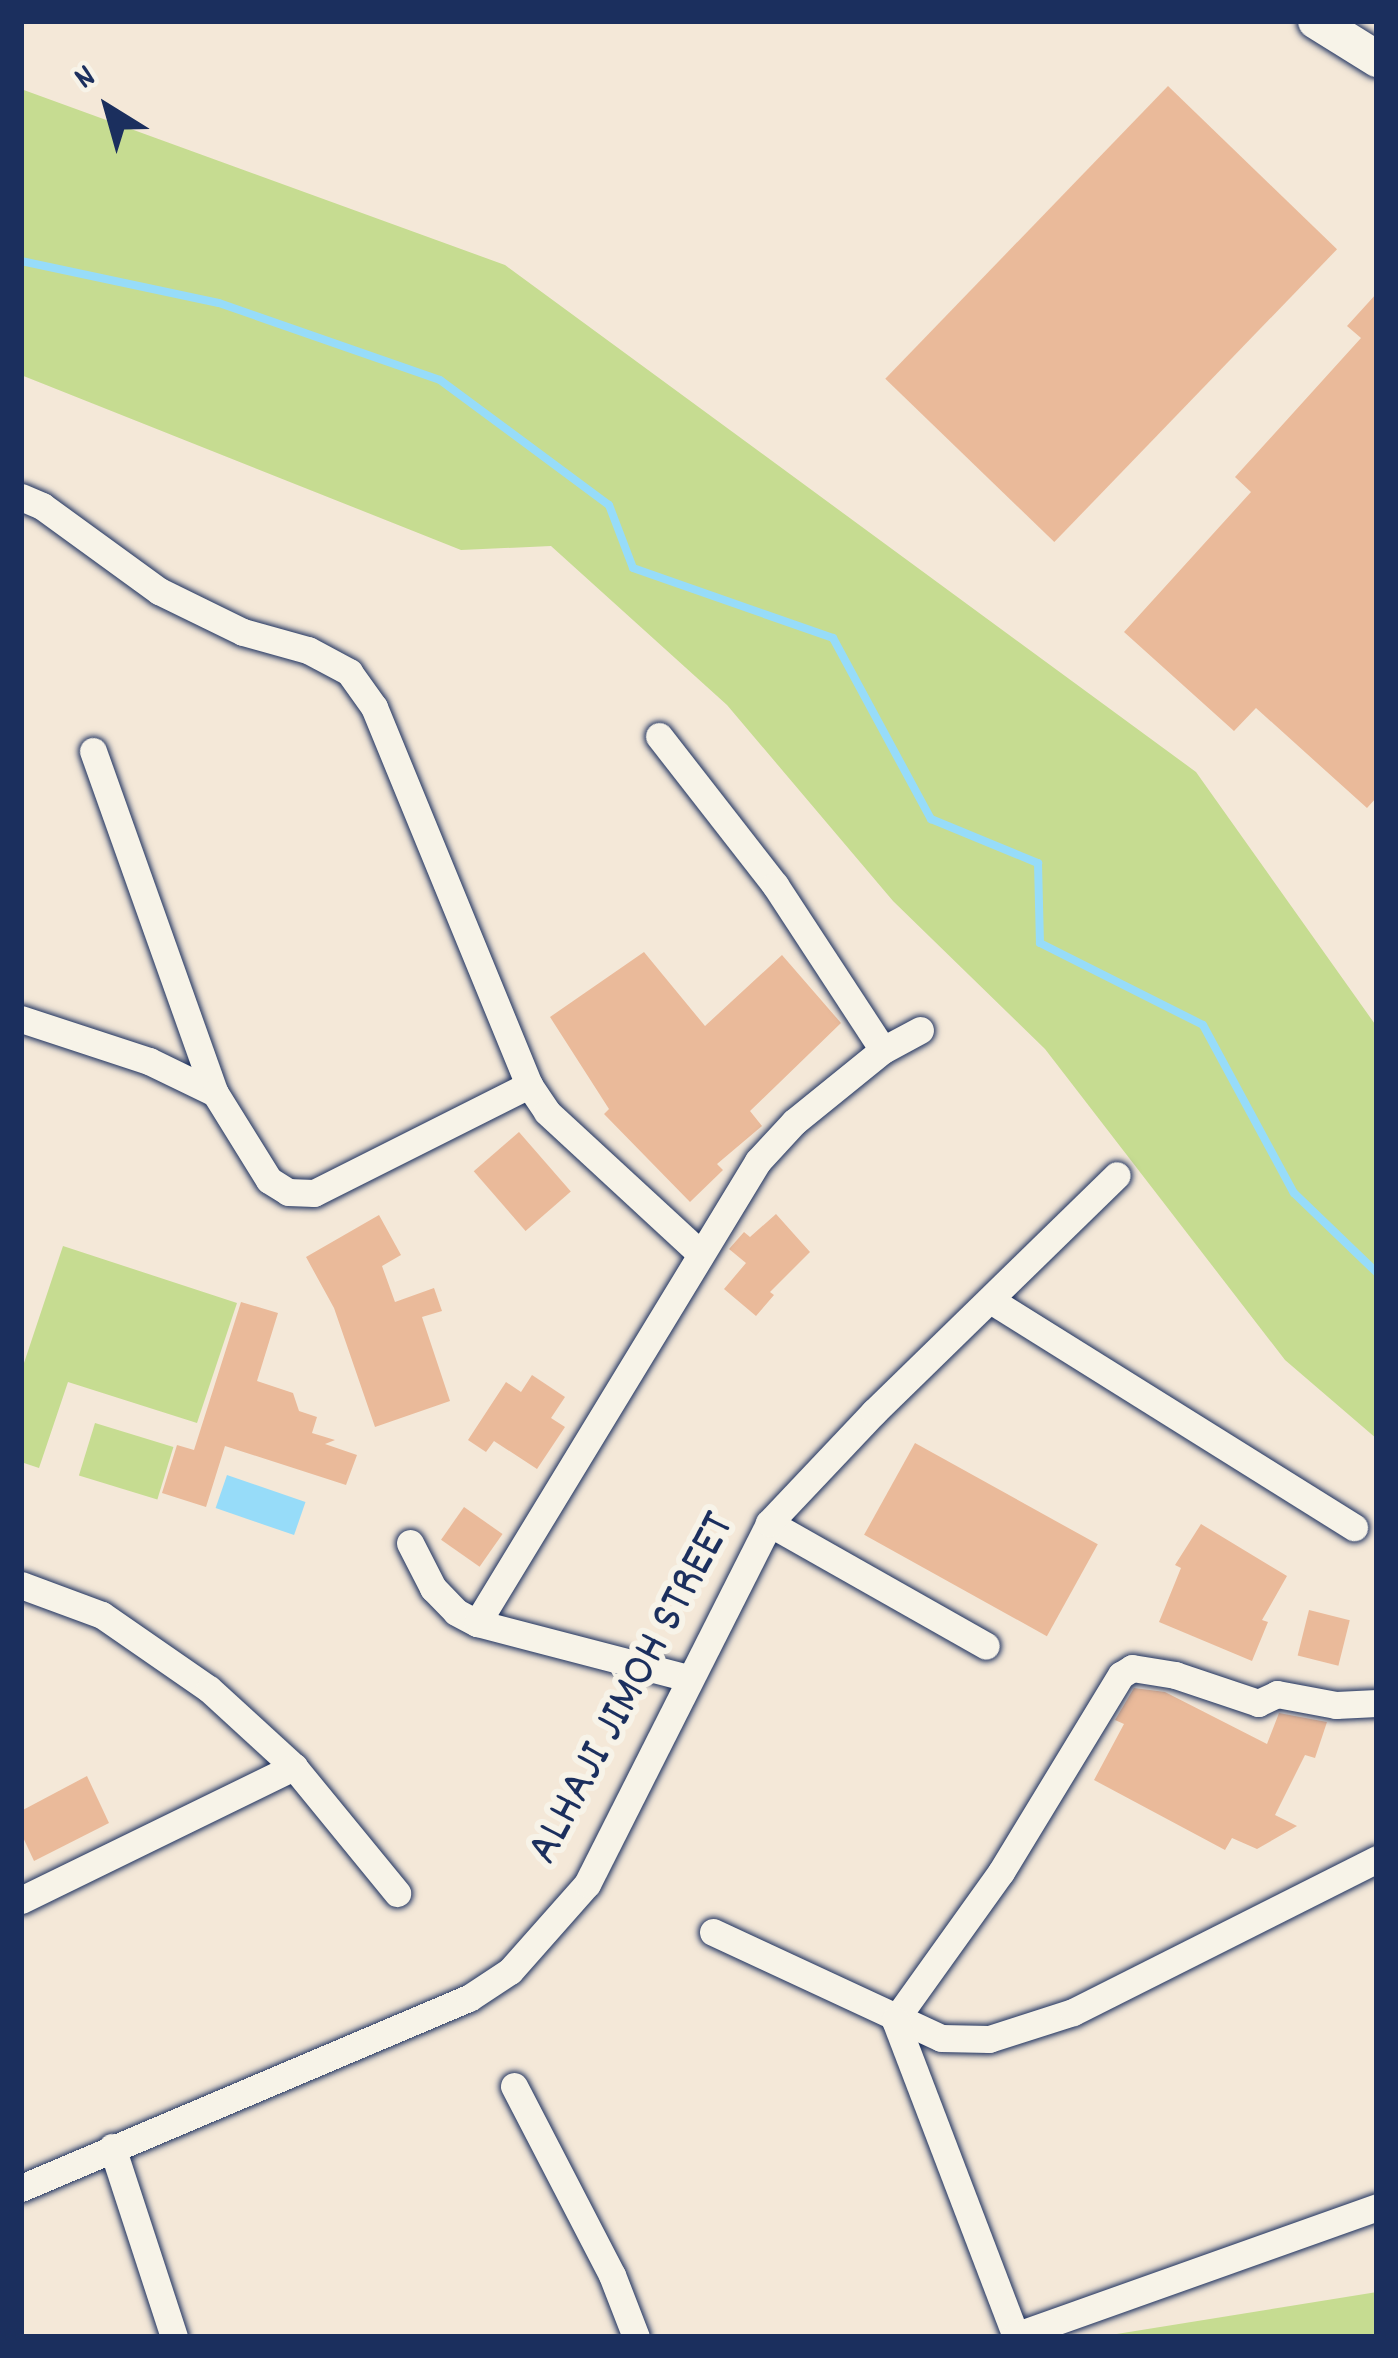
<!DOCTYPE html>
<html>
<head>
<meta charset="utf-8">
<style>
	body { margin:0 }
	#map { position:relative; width:1398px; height:2358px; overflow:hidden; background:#f4e8d8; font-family:Dekko,sans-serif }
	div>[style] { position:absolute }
	.green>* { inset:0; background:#c6dc91; transform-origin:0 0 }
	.water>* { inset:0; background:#97dcf9; transform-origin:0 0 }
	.stream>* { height:8px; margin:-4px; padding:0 4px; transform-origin:4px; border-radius:4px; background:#97dcf9 }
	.building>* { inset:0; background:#eaba9a; transform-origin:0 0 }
	.roads { filter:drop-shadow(0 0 3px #1b2f5e) drop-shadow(0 0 3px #1b2f5e) }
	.minor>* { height:27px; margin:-13.5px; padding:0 13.5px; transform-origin:13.5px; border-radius:13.5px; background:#f7f3e8 }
	.secondary>* { height:36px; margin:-18px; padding:0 18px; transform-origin:18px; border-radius:18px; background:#f7f3e8 }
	span { translate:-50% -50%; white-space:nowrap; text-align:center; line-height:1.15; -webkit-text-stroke:12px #f7f3e8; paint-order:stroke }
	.street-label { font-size:48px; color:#1b2f5e }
	.frame { position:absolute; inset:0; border:24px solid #1b2f5e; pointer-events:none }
	.north { position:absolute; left:48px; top:48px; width:120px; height:120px; -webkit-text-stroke:9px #f7f3e8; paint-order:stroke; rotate:323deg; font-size:33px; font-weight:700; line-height:48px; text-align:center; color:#1b2f5e }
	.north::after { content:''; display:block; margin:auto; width:42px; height:54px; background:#1b2f5e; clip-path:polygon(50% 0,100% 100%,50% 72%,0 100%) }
</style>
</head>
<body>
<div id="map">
	<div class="green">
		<div style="clip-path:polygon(21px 89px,505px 265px,1196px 772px,1377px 1027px,1377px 1439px,1285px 1360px,1045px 1049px,893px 901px,727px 705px,551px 546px,461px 550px,21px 375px)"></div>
		<div style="clip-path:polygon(63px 1246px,237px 1303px,197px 1423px,68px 1382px,39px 1468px,21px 1462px,21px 1372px)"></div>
		<div style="left:95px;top:1423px;width:82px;height:55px;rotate:17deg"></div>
		<div style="clip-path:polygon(1377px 2292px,1377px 2337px,1098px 2337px)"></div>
	</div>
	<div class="water">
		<div style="left:227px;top:1475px;width:83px;height:35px;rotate:19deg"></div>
	</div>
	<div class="stream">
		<div style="left:21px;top:261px;width:202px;rotate:12deg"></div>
		<div style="left:219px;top:303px;width:234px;rotate:19.2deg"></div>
		<div style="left:440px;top:380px;width:210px;rotate:36.5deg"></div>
		<div style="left:609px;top:505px;width:67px;rotate:69.1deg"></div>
		<div style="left:633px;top:568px;width:212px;rotate:19.3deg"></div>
		<div style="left:833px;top:638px;width:206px;rotate:61.6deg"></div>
		<div style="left:931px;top:819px;width:116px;rotate:22.4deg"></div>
		<div style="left:1038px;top:863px;width:80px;rotate:88.6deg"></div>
		<div style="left:1040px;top:943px;width:182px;rotate:26.7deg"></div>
		<div style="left:1203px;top:1025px;width:191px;rotate:61.6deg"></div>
		<div style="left:1294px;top:1193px;width:115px;rotate:43.9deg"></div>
	</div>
	<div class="building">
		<div style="left:1168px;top:86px;width:235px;height:407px;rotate:44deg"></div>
		<div style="clip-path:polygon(1377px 293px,1377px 797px,1367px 808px,1256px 708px,1234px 731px,1124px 632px,1251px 492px,1235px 477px,1361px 338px,1347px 326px)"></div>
		<div style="clip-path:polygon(644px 952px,705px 1026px,782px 955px,841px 1023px,750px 1111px,762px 1126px,717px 1164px,723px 1170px,690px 1202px,604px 1114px,609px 1109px,550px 1017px)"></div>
		<div style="left:519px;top:1132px;width:79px;height:60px;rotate:49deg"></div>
		<div style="clip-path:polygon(776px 1214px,810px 1252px,770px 1292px,774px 1295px,756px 1316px,724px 1289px,746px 1263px,729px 1249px,744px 1232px,750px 1237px)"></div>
		<div style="clip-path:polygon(379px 1215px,401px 1255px,382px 1266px,395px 1302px,434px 1288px,442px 1311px,422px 1317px,450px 1401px,375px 1427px,334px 1308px,306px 1257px)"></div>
		<div style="clip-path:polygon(241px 1302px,278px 1313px,257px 1381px,293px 1393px,299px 1411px,317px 1417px,312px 1433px,335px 1440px,325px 1444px,357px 1455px,346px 1485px,225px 1446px,206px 1507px,162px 1493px,177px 1445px,194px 1450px)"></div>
		<div style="clip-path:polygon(532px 1375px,565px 1397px,551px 1418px,565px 1427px,537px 1469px,494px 1441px,486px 1452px,468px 1440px,506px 1382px,521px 1392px)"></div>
		<div style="left:915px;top:1443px;width:209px;height:105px;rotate:29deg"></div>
		<div style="left:464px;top:1507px;width:47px;height:40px;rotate:35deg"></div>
		<div style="clip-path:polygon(1201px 1524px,1287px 1576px,1262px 1620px,1268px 1622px,1252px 1661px,1159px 1622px,1181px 1568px,1175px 1565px)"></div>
		<div style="left:1309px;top:1610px;width:42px;height:47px;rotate:14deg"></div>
		<div style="clip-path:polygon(1134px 1688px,1165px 1692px,1267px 1744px,1279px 1713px,1327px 1722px,1315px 1758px,1305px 1755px,1275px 1815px,1297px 1826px,1257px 1849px,1232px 1838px,1225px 1850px,1094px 1780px,1124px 1724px,1115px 1720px)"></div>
		<div style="clip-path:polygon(87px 1776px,109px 1823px,34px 1861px,21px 1833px,21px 1811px)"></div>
	</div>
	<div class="roads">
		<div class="minor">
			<div style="left:21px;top:497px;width:23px;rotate:23deg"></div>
			<div style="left:42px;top:506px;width:145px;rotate:36deg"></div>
			<div style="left:159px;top:591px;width:93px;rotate:26deg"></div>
			<div style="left:243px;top:632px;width:67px;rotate:15.5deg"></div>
			<div style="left:308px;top:650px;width:47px;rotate:28.2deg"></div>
			<div style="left:349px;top:672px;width:43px;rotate:54.5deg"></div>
			<div style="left:374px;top:707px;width:409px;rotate:67.7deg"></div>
			<div style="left:529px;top:1085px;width:32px;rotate:56deg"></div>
			<div style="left:547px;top:1112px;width:208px;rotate:42.7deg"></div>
			<div style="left:659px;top:736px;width:189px;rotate:52.1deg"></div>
			<div style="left:775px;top:885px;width:197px;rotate:56.8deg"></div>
			<div style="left:93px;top:751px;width:363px;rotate:70.4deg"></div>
			<div style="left:21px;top:1019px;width:135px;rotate:18.2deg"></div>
			<div style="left:149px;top:1061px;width:73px;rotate:25.9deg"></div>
			<div style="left:215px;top:1093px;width:102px;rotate:58.2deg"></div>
			<div style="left:269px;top:1180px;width:22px;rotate:32deg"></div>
			<div style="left:288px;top:1192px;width:26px;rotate:2deg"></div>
			<div style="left:314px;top:1193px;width:241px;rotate:-26.7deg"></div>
			<div style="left:992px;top:1301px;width:427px;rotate:32deg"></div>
			<div style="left:769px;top:1523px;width:249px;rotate:29.5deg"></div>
			<div style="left:410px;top:1543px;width:51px;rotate:62.9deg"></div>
			<div style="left:433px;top:1588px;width:33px;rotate:46deg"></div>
			<div style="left:456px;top:1612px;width:24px;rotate:28deg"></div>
			<div style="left:477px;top:1623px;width:218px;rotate:14.6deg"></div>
			<div style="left:21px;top:1585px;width:86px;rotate:20.3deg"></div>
			<div style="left:102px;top:1615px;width:130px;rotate:34.7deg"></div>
			<div style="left:209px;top:1689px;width:115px;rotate:42.5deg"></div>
			<div style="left:294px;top:1767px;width:163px;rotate:50.7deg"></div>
			<div style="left:477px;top:1623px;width:541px;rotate:-58.69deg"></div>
			<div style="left:758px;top:1161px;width:53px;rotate:-47.3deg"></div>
			<div style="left:794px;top:1122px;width:114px;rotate:-39deg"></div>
			<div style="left:883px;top:1050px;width:42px;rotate:-28.4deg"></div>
			<div style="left:21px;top:1900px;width:304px;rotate:-26deg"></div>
			<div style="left:713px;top:1932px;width:251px;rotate:24.9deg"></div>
			<div style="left:941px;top:2038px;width:48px;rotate:1.2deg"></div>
			<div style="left:989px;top:2039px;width:88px;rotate:-17.8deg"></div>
			<div style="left:1073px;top:2012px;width:340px;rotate:-26.7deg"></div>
			<div style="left:895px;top:2020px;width:182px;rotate:-54.4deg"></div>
			<div style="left:1001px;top:1872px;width:231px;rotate:-58.7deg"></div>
			<div style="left:1121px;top:1675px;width:13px;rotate:-32deg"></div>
			<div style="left:1132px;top:1668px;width:44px;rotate:9.2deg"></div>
			<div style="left:1175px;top:1675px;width:88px;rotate:18.6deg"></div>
			<div style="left:1258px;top:1703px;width:21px;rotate:-25deg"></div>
			<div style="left:1277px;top:1694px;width:60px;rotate:10.6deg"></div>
			<div style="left:1336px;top:1705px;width:41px;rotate:-2.8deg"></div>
			<div style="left:895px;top:2020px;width:339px;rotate:69.1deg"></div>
			<div style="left:514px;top:2086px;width:213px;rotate:62.6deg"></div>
			<div style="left:612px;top:2275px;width:66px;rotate:68.8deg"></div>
			<div style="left:112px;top:2147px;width:200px;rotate:71.9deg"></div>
			<div style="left:21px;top:2188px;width:487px;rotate:-23deg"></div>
			<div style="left:469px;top:1998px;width:49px;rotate:-33.4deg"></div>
			<div style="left:510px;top:1971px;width:116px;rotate:-48.5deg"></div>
			<div style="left:587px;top:1884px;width:404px;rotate:-63.2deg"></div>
			<div style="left:769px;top:1523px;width:153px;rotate:-46.6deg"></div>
			<div style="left:874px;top:1412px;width:339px;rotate:-44.3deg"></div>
			<div style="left:1015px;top:2336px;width:384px;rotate:-19.6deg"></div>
		</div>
		<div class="secondary">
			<div style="left:1316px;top:21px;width:72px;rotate:31.9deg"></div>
		</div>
	</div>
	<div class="street-label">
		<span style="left:633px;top:1689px;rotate:-62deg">ALHAJI JIMOH STREET</span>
	</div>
	<div class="frame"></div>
	<div class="north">N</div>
</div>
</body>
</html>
